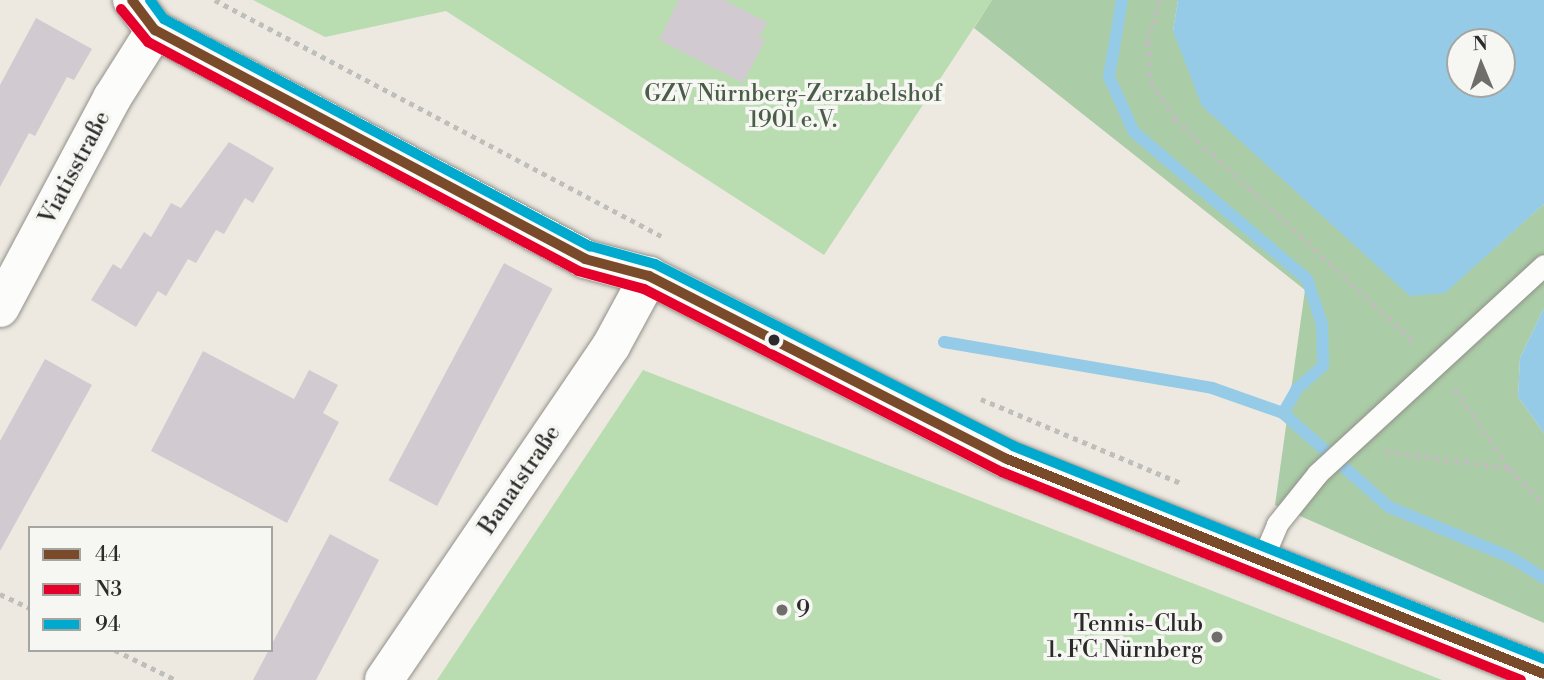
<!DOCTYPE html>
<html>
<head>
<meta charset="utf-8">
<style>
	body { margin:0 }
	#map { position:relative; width:1544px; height:680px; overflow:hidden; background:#ede9e0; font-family:"Libre Bodoni",serif }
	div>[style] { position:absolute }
	.green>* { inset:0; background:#badcb1 }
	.forest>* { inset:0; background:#aacca6 }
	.water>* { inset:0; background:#95cbe7 }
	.stream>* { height:12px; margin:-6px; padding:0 6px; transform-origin:6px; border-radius:6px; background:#95cbe7 }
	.building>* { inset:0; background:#d1cad0; transform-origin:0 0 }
	.path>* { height:4.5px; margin-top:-2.25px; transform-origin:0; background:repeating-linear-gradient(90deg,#bebebb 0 5px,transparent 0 10px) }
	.roads { filter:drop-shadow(0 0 2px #92908b) drop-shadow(0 0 2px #92908b) }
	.service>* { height:21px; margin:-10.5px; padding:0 10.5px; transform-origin:10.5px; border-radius:10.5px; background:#fcfcfa }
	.minor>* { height:38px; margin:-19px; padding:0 19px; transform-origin:19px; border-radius:19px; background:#fcfcfa }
	.bus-1>* { height:10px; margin:-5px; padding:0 5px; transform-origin:5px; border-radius:5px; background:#7a4b2a }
	.bus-2>* { height:10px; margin:-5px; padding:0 5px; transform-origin:5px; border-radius:5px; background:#e4002b }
	.bus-3>* { height:10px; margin:-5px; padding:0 5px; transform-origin:5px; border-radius:5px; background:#00a9ce }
	.dots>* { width:19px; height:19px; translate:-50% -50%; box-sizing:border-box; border:4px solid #f6f6f2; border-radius:50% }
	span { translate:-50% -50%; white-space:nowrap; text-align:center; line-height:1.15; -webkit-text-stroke:7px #f6f6f2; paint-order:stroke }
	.park-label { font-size:23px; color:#495d48 }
	.street-label { font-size:23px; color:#2b2b2b }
	.poi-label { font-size:23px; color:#2b2b2b }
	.left { translate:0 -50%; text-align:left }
	.right { translate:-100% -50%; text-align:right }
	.legend { position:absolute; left:28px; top:526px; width:245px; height:126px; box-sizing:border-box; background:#f6f6f2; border:2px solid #a5a5a2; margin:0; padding:9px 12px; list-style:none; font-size:21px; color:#2b2b2b }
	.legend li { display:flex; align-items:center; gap:14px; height:35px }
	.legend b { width:35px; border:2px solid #a5a5a2 }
	.north { position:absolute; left:1446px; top:28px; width:70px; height:70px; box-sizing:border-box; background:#f6f6f2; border:2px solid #a5a5a2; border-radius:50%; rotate:358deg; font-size:19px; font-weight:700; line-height:28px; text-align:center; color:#2b2b2b }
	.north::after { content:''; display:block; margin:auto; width:24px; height:32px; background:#6f6e6a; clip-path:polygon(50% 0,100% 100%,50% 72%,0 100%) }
</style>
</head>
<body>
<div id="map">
	<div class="green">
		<div style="clip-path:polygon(253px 0,992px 0,824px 255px,446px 11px,325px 37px)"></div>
		<div style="clip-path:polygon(643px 370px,1442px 680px,437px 680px)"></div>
	</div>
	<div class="forest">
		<div style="clip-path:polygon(992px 0,1178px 0,1173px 31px,1445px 292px,1544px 204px,1544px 308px,1520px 358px,1518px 397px,1544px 433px,1544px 623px,1275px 505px,1305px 290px,974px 28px)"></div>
	</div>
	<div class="water">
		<div style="clip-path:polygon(evenodd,1178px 0,1544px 0,1544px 204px,1445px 293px,1410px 296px,1202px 106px,1173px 31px,1178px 0,1460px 42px,1502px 42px,1502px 84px,1460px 84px,1460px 42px)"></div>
		<div style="clip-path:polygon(1544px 308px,1544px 433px,1518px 397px,1520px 358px)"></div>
	</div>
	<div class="stream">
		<div style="left:1122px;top:0;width:78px;rotate:99.6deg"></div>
		<div style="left:1109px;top:77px;width:60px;rotate:65.6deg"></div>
		<div style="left:1134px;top:132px;width:227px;rotate:40.4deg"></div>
		<div style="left:1307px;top:279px;width:47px;rotate:71.6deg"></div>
		<div style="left:1322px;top:324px;width:42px;rotate:88.6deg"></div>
		<div style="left:1323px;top:366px;width:35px;rotate:139deg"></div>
		<div style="left:1297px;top:389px;width:28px;rotate:120deg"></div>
		<div style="left:944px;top:342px;width:272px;rotate:9.7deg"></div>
		<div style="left:1212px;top:388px;width:75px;rotate:19.4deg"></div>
		<div style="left:1283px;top:413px;width:142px;rotate:41.6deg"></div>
		<div style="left:1389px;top:507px;width:133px;rotate:22.5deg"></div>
		<div style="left:1512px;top:558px;width:38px;rotate:32deg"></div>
	</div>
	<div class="building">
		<div style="clip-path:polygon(679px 0,724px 0,767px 22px,759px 37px,765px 40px,743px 83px,659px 40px)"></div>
		<div style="clip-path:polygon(36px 18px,92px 49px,74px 80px,67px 77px,35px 136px,29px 133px,0 187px,0 85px)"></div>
		<div style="clip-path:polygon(229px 142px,274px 168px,253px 203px,245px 198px,224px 234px,216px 230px,196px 263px,188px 259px,166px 296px,158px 291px,136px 327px,91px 300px,113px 264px,121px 269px,144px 232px,151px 237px,171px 203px,181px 208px)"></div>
		<div style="left:504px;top:263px;width:55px;height:246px;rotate:28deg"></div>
		<div style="clip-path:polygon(203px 351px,294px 399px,309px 370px,338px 385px,323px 413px,339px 422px,287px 523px,151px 451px)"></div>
		<div style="clip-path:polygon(45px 359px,92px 385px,0 551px,0 441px)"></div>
		<div style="clip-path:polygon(330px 534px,379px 560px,362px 593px,316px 680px,253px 680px)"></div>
	</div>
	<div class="path">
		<div style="left:215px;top:0;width:509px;rotate:27.87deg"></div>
		<div style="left:1160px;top:0;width:44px;rotate:105.9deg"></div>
		<div style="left:1148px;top:42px;width:39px;rotate:86deg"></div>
		<div style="left:1151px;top:81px;width:45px;rotate:57.7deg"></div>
		<div style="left:1175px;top:119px;width:328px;rotate:43deg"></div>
		<div style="left:1455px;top:389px;width:96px;rotate:55.6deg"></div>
		<div style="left:1509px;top:468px;width:50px;rotate:45.8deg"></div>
		<div style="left:981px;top:399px;width:219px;rotate:22.8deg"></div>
		<div style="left:1385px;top:451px;width:125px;rotate:7.8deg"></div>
		<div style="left:0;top:594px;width:33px;rotate:25deg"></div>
		<div style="left:115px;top:650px;width:68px;rotate:26.2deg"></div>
	</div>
	<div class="roads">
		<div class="service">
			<div style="left:1262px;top:560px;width:39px;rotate:-67deg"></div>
			<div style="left:1277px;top:524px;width:65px;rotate:-51.2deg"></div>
			<div style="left:1318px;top:473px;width:307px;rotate:-42.6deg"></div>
		</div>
		<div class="minor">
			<div style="left:132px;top:0;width:38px;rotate:53deg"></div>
			<div style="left:155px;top:30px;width:487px;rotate:28deg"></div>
			<div style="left:585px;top:259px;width:66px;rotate:14.9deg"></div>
			<div style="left:649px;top:276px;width:402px;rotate:27.1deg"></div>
			<div style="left:1007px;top:459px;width:578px;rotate:21.82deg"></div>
			<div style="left:0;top:308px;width:238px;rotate:-61.9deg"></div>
			<div style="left:112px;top:98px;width:80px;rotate:-57.7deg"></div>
			<div style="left:384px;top:680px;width:404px;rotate:-55.8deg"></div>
			<div style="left:611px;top:346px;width:80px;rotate:-61.5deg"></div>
		</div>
	</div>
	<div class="bus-1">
		<div style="left:132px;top:0;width:38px;rotate:53deg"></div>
		<div style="left:155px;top:30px;width:487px;rotate:28deg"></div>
		<div style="left:585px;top:259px;width:66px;rotate:14.9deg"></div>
		<div style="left:649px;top:276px;width:402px;rotate:27.1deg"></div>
		<div style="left:1007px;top:459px;width:578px;rotate:21.82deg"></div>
	</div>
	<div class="bus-2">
		<div style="left:121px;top:9px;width:43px;rotate:50.7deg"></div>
		<div style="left:148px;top:42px;width:487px;rotate:28deg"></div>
		<div style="left:578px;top:271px;width:68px;rotate:15.3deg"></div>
		<div style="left:644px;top:289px;width:402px;rotate:27.1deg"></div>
		<div style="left:1002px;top:472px;width:559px;rotate:21.84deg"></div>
	</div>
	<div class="bus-3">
		<div style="left:150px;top:0;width:24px;rotate:54deg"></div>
		<div style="left:164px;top:19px;width:483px;rotate:28.1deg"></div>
		<div style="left:590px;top:246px;width:67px;rotate:15.5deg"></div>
		<div style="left:655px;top:264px;width:402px;rotate:26.9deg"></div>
		<div style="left:1013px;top:446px;width:572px;rotate:21.86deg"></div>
	</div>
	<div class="dots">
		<div style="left:774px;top:340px;background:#2b2b2b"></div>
		<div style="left:782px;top:610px;background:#6f6e6a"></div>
		<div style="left:1217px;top:637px;background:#6f6e6a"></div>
	</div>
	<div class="park-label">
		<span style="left:793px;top:107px">GZV Nürnberg-Zerzabelshof<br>1901 e.V.</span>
	</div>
	<div class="street-label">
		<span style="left:75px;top:168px;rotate:-62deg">Viatisstraße</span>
		<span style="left:520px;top:480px;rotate:-56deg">Banatstraße</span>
	</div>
	<div class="poi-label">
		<span class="left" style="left:796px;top:610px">9</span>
		<span class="right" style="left:1203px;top:637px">Tennis-Club<br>1. FC Nürnberg</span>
	</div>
	<ul class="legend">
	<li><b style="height:9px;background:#7a4b2a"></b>44</li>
	<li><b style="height:9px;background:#e4002b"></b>N3</li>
	<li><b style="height:9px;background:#00a9ce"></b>94</li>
	</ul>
	<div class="north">N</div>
</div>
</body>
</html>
